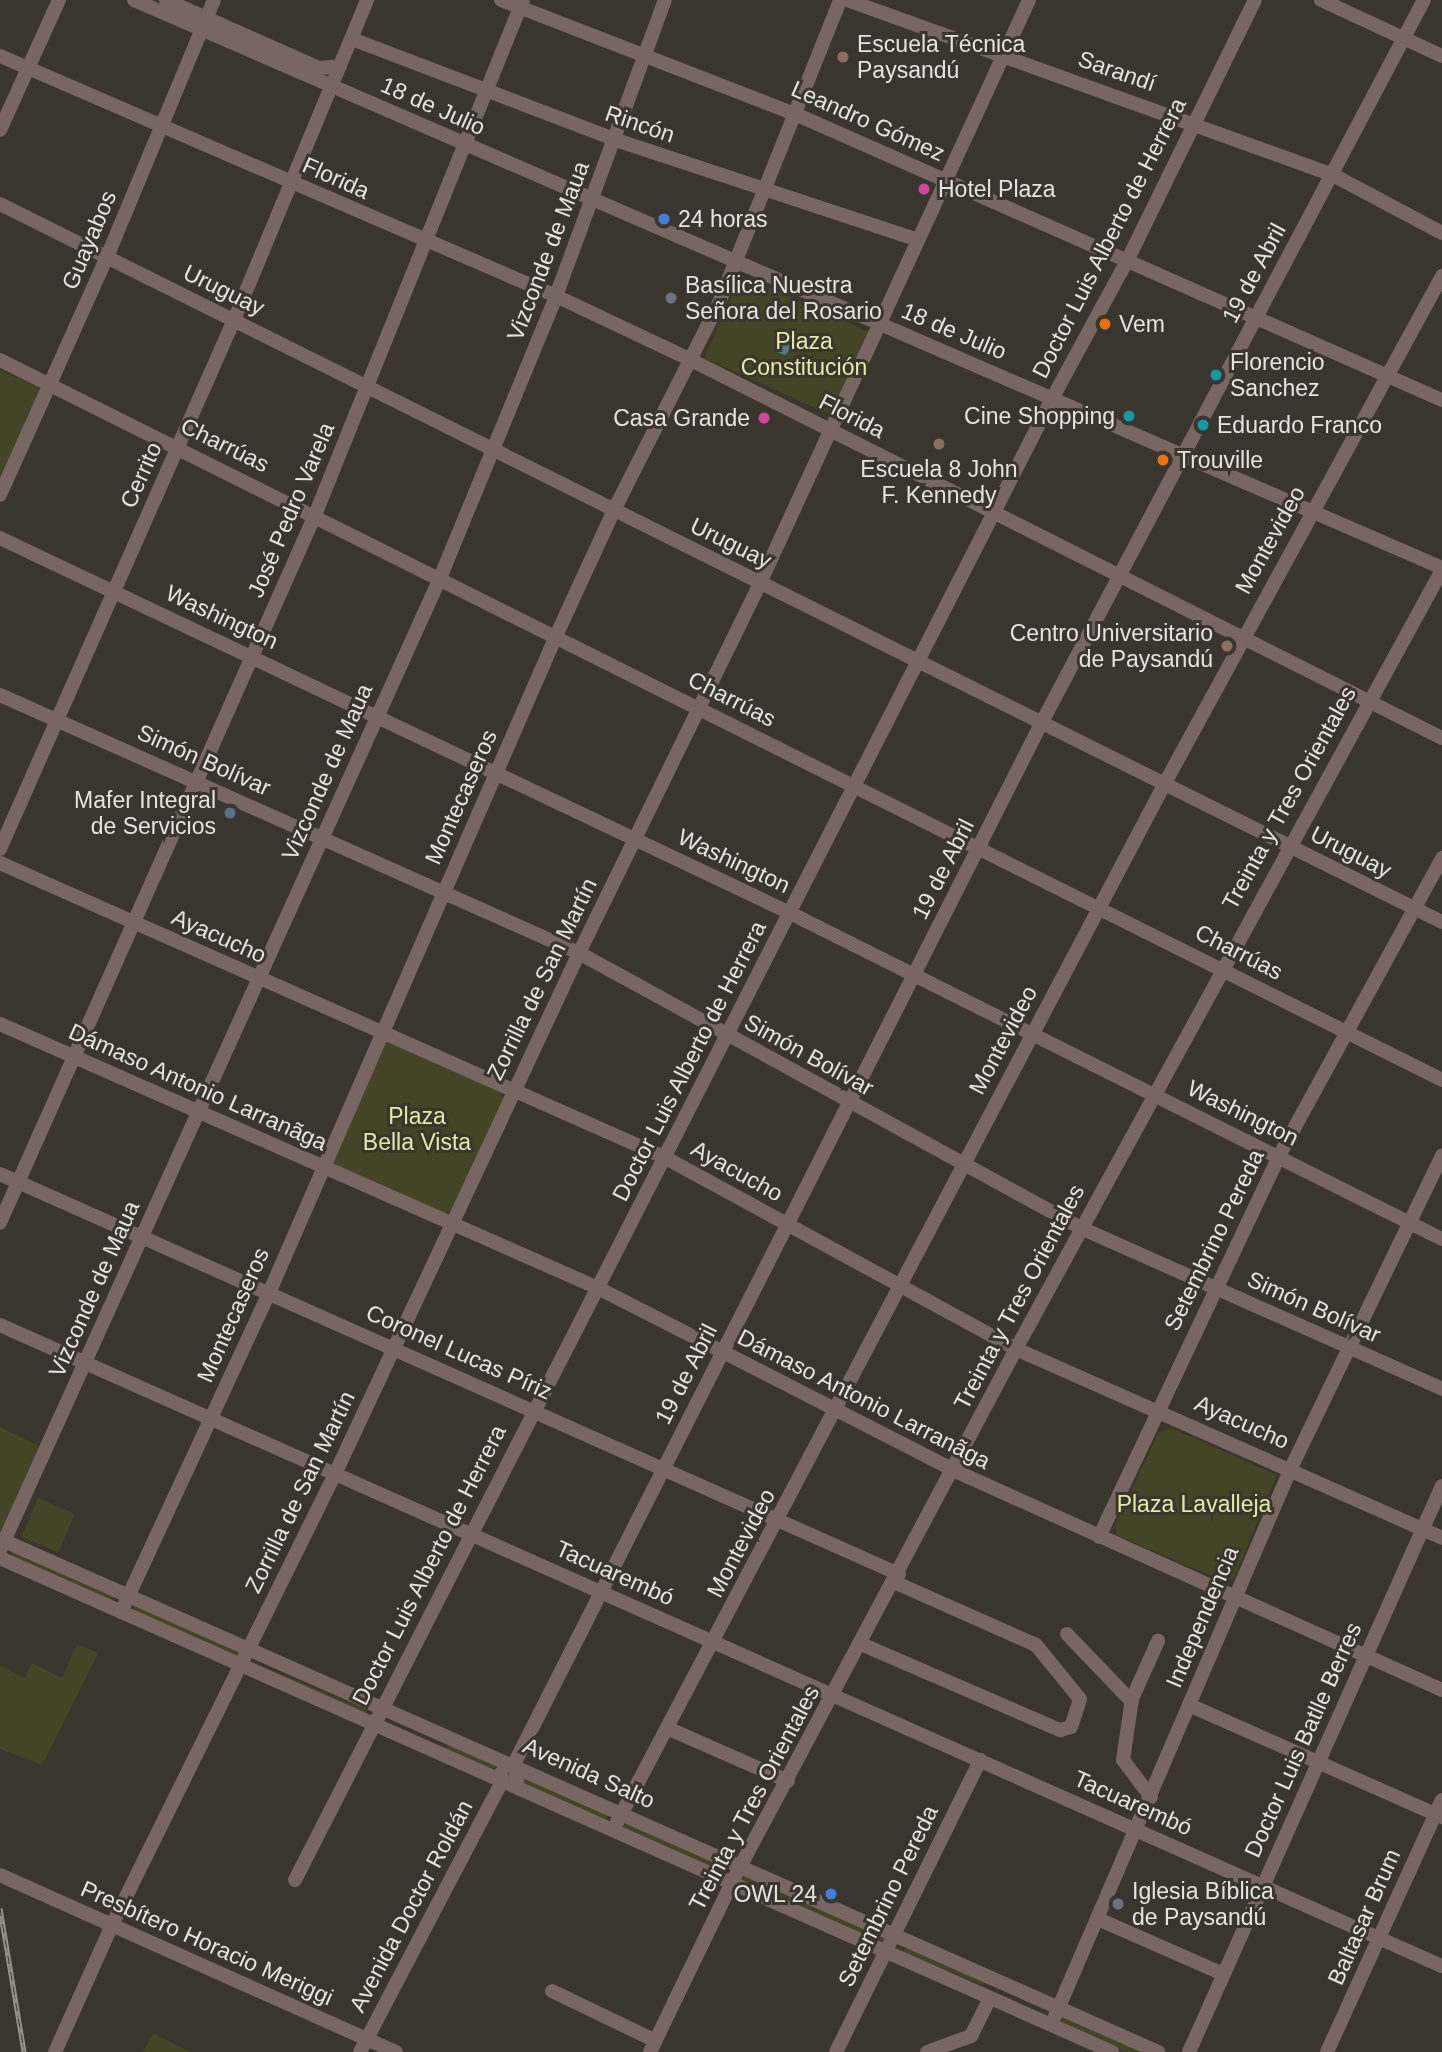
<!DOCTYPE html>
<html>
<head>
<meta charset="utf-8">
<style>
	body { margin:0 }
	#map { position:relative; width:1442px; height:2052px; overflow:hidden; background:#3a352d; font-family:Helvetica,sans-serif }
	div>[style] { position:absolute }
	.green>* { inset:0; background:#434526; transform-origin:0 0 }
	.water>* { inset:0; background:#4d7d7f }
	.minor>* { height:14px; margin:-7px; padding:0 7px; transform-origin:7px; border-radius:7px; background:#776662 }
	.rail>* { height:5px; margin-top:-2.5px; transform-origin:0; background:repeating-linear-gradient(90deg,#3a352d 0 8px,#96928b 0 16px); box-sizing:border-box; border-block:2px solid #96928b }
	.dots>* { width:19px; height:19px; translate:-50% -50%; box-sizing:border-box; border:4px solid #3a352d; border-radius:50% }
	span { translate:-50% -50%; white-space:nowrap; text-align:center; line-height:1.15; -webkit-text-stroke:6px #3a352d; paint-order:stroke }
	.poi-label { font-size:23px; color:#e6e2dd }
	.left { translate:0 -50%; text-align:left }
	.right { translate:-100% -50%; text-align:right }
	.street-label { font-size:23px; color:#e6e2dd }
	.park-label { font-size:23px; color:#e4e8a8 }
</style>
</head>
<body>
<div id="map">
	<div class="green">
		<div style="left:741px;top:275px;width:141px;height:91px;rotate:24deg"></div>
		<div style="clip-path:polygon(0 370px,41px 389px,0 481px)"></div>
		<div style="clip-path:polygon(389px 1043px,500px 1091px,503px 1099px,450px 1211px,443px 1213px,335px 1165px,332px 1160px,383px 1044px)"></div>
		<div style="clip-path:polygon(0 1427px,39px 1446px,1px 1529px,0 1529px)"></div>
		<div style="clip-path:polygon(1171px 1428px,1277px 1475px,1234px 1578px,1225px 1582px,1117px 1535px,1115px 1525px,1159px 1432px)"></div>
		<div style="left:38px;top:1498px;width:40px;height:42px;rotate:23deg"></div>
		<div style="left:12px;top:1551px;width:113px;height:7px;rotate:24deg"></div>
		<div style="left:136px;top:1603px;width:116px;height:10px;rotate:24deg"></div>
		<div style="clip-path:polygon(77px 1644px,98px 1653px,42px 1765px,0 1749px,0 1665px,25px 1678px,32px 1663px,62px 1678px)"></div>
		<div style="clip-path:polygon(248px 1660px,367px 1710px,364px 1716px,246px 1664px)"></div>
		<div style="left:448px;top:1744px;width:52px;height:7px;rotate:23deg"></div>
		<div style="left:524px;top:1777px;width:93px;height:10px;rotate:24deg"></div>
		<div style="left:627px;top:1821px;width:102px;height:8px;rotate:24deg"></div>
		<div style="left:744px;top:1875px;width:153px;height:9px;rotate:24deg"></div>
		<div style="clip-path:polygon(906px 1947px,984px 1982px,985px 1986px,903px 1952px)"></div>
		<div style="clip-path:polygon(1061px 2017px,1063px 2017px,1147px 2052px,1124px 2052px,1060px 2024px)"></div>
		<div style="clip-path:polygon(153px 2033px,191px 2052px,143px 2052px)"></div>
	</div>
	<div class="water">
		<div style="clip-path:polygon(783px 334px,795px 344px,785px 355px,777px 352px,774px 344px)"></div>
	</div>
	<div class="minor">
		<div style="left:134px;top:0;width:1426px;rotate:23.47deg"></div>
		<div style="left:166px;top:0;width:167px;rotate:24deg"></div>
		<div style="left:319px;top:68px;width:21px;rotate:-5deg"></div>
		<div style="left:501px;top:0;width:313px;rotate:21.2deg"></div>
		<div style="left:793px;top:113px;width:710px;rotate:23.86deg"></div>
		<div style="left:847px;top:0;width:517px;rotate:19.8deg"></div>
		<div style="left:1333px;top:175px;width:123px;rotate:28deg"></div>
		<div style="left:1321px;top:0;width:133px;rotate:24.8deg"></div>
		<div style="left:352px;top:39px;width:283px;rotate:20.9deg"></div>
		<div style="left:616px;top:140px;width:318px;rotate:18.3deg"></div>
		<div style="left:0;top:56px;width:606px;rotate:23.35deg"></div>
		<div style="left:556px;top:296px;width:147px;rotate:25.3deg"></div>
		<div style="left:689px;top:359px;width:843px;rotate:26.72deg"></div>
		<div style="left:0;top:130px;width:143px;rotate:-65.6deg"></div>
		<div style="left:0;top:204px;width:1611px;rotate:26.47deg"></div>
		<div style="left:0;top:360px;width:1612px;rotate:26.53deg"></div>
		<div style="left:0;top:495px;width:261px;rotate:-65.8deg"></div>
		<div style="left:107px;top:257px;width:278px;rotate:-67.4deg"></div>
		<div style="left:0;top:538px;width:874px;rotate:25.39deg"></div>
		<div style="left:790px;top:913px;width:729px;rotate:26.57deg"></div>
		<div style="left:0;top:695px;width:634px;rotate:24.02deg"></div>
		<div style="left:579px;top:953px;width:572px;rotate:28.71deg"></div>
		<div style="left:1081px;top:1228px;width:395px;rotate:24deg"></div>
		<div style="left:0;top:849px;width:578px;rotate:-66.14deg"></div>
		<div style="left:234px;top:320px;width:347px;rotate:-67.4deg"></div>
		<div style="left:0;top:863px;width:726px;rotate:23.88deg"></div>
		<div style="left:664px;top:1157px;width:401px;rotate:28.6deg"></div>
		<div style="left:1016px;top:1349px;width:466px;rotate:23.9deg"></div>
		<div style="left:0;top:1024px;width:654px;rotate:23.82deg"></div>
		<div style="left:598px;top:1288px;width:399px;rotate:27.1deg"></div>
		<div style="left:953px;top:1470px;width:536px;rotate:24.22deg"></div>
		<div style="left:0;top:1174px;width:984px;rotate:23.99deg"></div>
		<div style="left:0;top:1223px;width:775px;rotate:-66.01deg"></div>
		<div style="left:315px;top:515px;width:555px;rotate:-68.01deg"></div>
		<div style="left:0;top:1325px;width:1578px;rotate:23.97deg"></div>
		<div style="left:1099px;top:1537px;width:421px;rotate:-64.7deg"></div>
		<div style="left:1279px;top:1156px;width:340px;rotate:-61.3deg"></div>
		<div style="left:0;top:1539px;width:1267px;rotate:23.89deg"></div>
		<div style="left:0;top:1550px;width:1067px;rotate:-65.64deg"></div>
		<div style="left:440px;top:578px;width:305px;rotate:-67.6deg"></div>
		<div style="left:556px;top:296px;width:315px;rotate:-69.8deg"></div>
		<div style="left:0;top:1558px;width:1217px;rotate:23.95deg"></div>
		<div style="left:121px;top:1612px;width:352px;rotate:-65.1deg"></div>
		<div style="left:269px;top:1293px;width:717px;rotate:-66.4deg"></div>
		<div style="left:556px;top:636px;width:139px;rotate:-65.3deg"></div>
		<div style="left:614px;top:510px;width:232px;rotate:-63.1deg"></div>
		<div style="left:719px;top:303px;width:326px;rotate:-68.2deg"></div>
		<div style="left:1067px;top:1634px;width:94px;rotate:46.3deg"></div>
		<div style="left:861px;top:1644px;width:217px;rotate:23.4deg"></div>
		<div style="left:1060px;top:1730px;width:11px;rotate:-15deg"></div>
		<div style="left:1071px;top:1727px;width:29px;rotate:-72deg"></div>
		<div style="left:1080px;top:1699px;width:70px;rotate:-129.2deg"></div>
		<div style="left:1036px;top:1645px;width:155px;rotate:-156.1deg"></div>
		<div style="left:1189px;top:1705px;width:277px;rotate:23.9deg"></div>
		<div style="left:667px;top:1728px;width:132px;rotate:23.7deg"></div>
		<div style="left:518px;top:1788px;width:24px;rotate:-99deg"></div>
		<div style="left:514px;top:1764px;width:1168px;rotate:-63.13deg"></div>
		<div style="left:1042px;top:722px;width:817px;rotate:-62.12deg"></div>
		<div style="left:1151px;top:1797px;width:46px;rotate:-127.1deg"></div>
		<div style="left:1123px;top:1760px;width:62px;rotate:-81.6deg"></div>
		<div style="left:1132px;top:1699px;width:64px;rotate:-65.9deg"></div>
		<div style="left:613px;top:1830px;width:1184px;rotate:-62.2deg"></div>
		<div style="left:1165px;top:783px;width:578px;rotate:-61.35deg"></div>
		<div style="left:0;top:1875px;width:434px;rotate:24.1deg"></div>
		<div style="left:295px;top:1880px;width:1663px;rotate:-62.93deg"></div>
		<div style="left:1052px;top:399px;width:159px;rotate:-61.5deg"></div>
		<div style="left:1128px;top:259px;width:288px;rotate:-63.9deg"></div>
		<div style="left:1098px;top:1919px;width:137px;rotate:23.7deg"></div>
		<div style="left:552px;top:1991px;width:115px;rotate:25.7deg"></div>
		<div style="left:1055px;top:2016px;width:597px;rotate:-66.7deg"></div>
		<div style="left:1291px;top:1468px;width:347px;rotate:-64.2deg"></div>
		<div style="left:55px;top:2052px;width:139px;rotate:-65.8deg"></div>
		<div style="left:112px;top:1925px;width:503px;rotate:-63.69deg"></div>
		<div style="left:335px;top:1474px;width:575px;rotate:-64.9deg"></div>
		<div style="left:579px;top:953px;width:412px;rotate:-63.9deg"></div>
		<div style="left:760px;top:583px;width:642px;rotate:-65.23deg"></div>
		<div style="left:360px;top:2052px;width:306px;rotate:-62.3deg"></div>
		<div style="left:502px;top:1781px;width:8px;rotate:-97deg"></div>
		<div style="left:650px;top:2052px;width:189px;rotate:-64.2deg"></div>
		<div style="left:732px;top:1882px;width:604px;rotate:-61.95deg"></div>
		<div style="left:1016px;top:1349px;width:888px;rotate:-61.33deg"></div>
		<div style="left:836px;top:2052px;width:326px;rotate:-63.7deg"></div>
		<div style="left:927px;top:2052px;width:47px;rotate:-20deg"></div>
		<div style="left:971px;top:2036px;width:42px;rotate:-63.4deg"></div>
		<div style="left:1189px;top:2052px;width:620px;rotate:-65.92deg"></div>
		<div style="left:1327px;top:2052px;width:277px;rotate:-65.5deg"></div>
	</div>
	<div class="rail">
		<div style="left:0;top:1908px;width:146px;rotate:80.5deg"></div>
	</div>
	<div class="dots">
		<div style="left:843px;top:57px;background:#8d6e63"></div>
		<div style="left:924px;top:189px;background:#d1479c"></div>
		<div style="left:664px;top:219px;background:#3f7fe0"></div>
		<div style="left:671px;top:298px;background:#6b7280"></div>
		<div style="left:1105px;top:324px;background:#e8710a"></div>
		<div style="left:1216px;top:375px;background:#0f9aa8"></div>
		<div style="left:1129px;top:416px;background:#0f9aa8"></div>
		<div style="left:764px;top:418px;background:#d1479c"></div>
		<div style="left:1203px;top:425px;background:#0f9aa8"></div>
		<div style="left:939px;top:444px;background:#8d6e63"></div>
		<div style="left:1163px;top:460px;background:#e8710a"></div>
		<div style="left:1227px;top:646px;background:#8d6e63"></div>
		<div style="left:230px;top:813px;background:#5c6f8a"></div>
		<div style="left:831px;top:1894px;background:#3f7fe0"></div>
		<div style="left:1118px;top:1904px;background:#6b7280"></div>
	</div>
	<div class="poi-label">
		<span class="left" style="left:857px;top:57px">Escuela Técnica<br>Paysandú</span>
		<span class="left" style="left:938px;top:189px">Hotel Plaza</span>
		<span class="left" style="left:678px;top:219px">24 horas</span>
		<span class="left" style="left:685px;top:298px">Basílica Nuestra<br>Señora del Rosario</span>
		<span class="left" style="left:1119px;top:324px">Vem</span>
		<span class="left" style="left:1230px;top:375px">Florencio<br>Sanchez</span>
		<span class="right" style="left:1115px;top:416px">Cine Shopping</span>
		<span class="right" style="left:750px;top:418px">Casa Grande</span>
		<span class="left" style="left:1217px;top:425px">Eduardo Franco</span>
		<span class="left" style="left:1177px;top:460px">Trouville</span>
		<span style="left:939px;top:482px">Escuela 8 John<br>F. Kennedy</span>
		<span class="right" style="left:1213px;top:646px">Centro Universitario<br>de Paysandú</span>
		<span class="right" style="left:216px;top:813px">Mafer Integral<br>de Servicios</span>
		<span class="left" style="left:1132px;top:1904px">Iglesia Bíblica<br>de Paysandú</span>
		<span class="right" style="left:817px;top:1894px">OWL 24</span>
	</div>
	<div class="street-label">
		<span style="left:1117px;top:71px;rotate:19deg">Sarandí</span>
		<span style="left:433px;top:106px;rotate:24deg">18 de Julio</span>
		<span style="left:868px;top:121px;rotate:24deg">Leandro Gómez</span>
		<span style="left:640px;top:124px;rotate:19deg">Rincón</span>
		<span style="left:336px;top:178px;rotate:24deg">Florida</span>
		<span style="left:1109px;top:238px;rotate:-63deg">Doctor Luis Alberto de Herrera</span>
		<span style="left:89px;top:240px;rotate:-67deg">Guayabos</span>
		<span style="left:548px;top:251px;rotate:-69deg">Vizconde de Maua</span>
		<span style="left:1254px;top:273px;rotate:-62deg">19 de Abril</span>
		<span style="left:224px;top:290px;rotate:26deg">Uruguay</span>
		<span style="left:954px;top:331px;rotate:23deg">18 de Julio</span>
		<span style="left:852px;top:416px;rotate:27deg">Florida</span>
		<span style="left:225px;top:445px;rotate:26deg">Charrúas</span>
		<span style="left:141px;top:475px;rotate:-66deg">Cerrito</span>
		<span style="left:291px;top:510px;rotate:-67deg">José Pedro Varela</span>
		<span style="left:1270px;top:540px;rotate:-61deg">Montevideo</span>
		<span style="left:731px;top:543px;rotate:26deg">Uruguay</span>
		<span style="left:222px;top:617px;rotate:25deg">Washington</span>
		<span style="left:732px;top:699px;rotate:27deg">Charrúas</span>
		<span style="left:204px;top:760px;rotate:24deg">Simón Bolívar</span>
		<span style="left:327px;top:772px;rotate:-66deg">Vizconde de Maua</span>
		<span style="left:461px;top:797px;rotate:-66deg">Montecaseros</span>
		<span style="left:1289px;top:798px;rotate:-61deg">Treinta y Tres Orientales</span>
		<span style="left:1351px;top:852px;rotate:27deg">Uruguay</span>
		<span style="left:734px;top:861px;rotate:25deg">Washington</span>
		<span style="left:943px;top:869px;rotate:-63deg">19 de Abril</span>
		<span style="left:219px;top:936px;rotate:24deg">Ayacucho</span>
		<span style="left:1239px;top:952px;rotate:27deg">Charrúas</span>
		<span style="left:542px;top:979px;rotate:-64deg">Zorrilla de San Martín</span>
		<span style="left:1003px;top:1040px;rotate:-62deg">Montevideo</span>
		<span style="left:809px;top:1055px;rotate:29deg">Simón Bolívar</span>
		<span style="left:689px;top:1061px;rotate:-63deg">Doctor Luis Alberto de Herrera</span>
		<span style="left:198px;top:1087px;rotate:24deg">Dámaso Antonio Larranãga</span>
		<span style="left:1243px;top:1113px;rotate:26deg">Washington</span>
		<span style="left:737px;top:1171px;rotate:29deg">Ayacucho</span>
		<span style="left:1214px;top:1240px;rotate:-64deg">Setembrino Pereda</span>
		<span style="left:94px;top:1289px;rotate:-66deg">Vizconde de Maua</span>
		<span style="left:1019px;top:1297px;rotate:-62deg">Treinta y Tres Orientales</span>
		<span style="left:1314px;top:1307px;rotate:24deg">Simón Bolívar</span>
		<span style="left:233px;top:1315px;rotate:-66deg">Montecaseros</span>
		<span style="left:459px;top:1352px;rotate:24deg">Coronel Lucas Píriz</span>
		<span style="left:686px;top:1374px;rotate:-63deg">19 de Abril</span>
		<span style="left:864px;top:1399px;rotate:27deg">Dámaso Antonio Larranãga</span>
		<span style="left:1242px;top:1422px;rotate:24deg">Ayacucho</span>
		<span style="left:300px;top:1492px;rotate:-64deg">Zorrilla de San Martín</span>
		<span style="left:741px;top:1543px;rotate:-62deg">Montevideo</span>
		<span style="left:429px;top:1565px;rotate:-63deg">Doctor Luis Alberto de Herrera</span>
		<span style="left:615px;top:1573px;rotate:24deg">Tacuarembó</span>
		<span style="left:1202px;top:1617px;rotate:-67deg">Independencia</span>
		<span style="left:1303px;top:1740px;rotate:-66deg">Doctor Luis Batlle Berres</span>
		<span style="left:589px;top:1773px;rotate:24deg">Avenida Salto</span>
		<span style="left:754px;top:1798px;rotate:-62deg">Treinta y Tres Orientales</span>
		<span style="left:1133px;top:1803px;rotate:24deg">Tacuarembó</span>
		<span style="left:888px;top:1896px;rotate:-64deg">Setembrino Pereda</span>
		<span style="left:411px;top:1906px;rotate:-62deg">Avenida Doctor Roldán</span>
		<span style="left:1364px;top:1917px;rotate:-66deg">Baltasar Brum</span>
		<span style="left:207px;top:1943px;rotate:24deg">Presbítero Horacio Meriggi</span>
	</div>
	<div class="park-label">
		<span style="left:804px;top:354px">Plaza<br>Constitución</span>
		<span style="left:417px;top:1129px">Plaza<br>Bella Vista</span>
		<span style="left:1194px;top:1504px">Plaza Lavalleja</span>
	</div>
</div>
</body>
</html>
